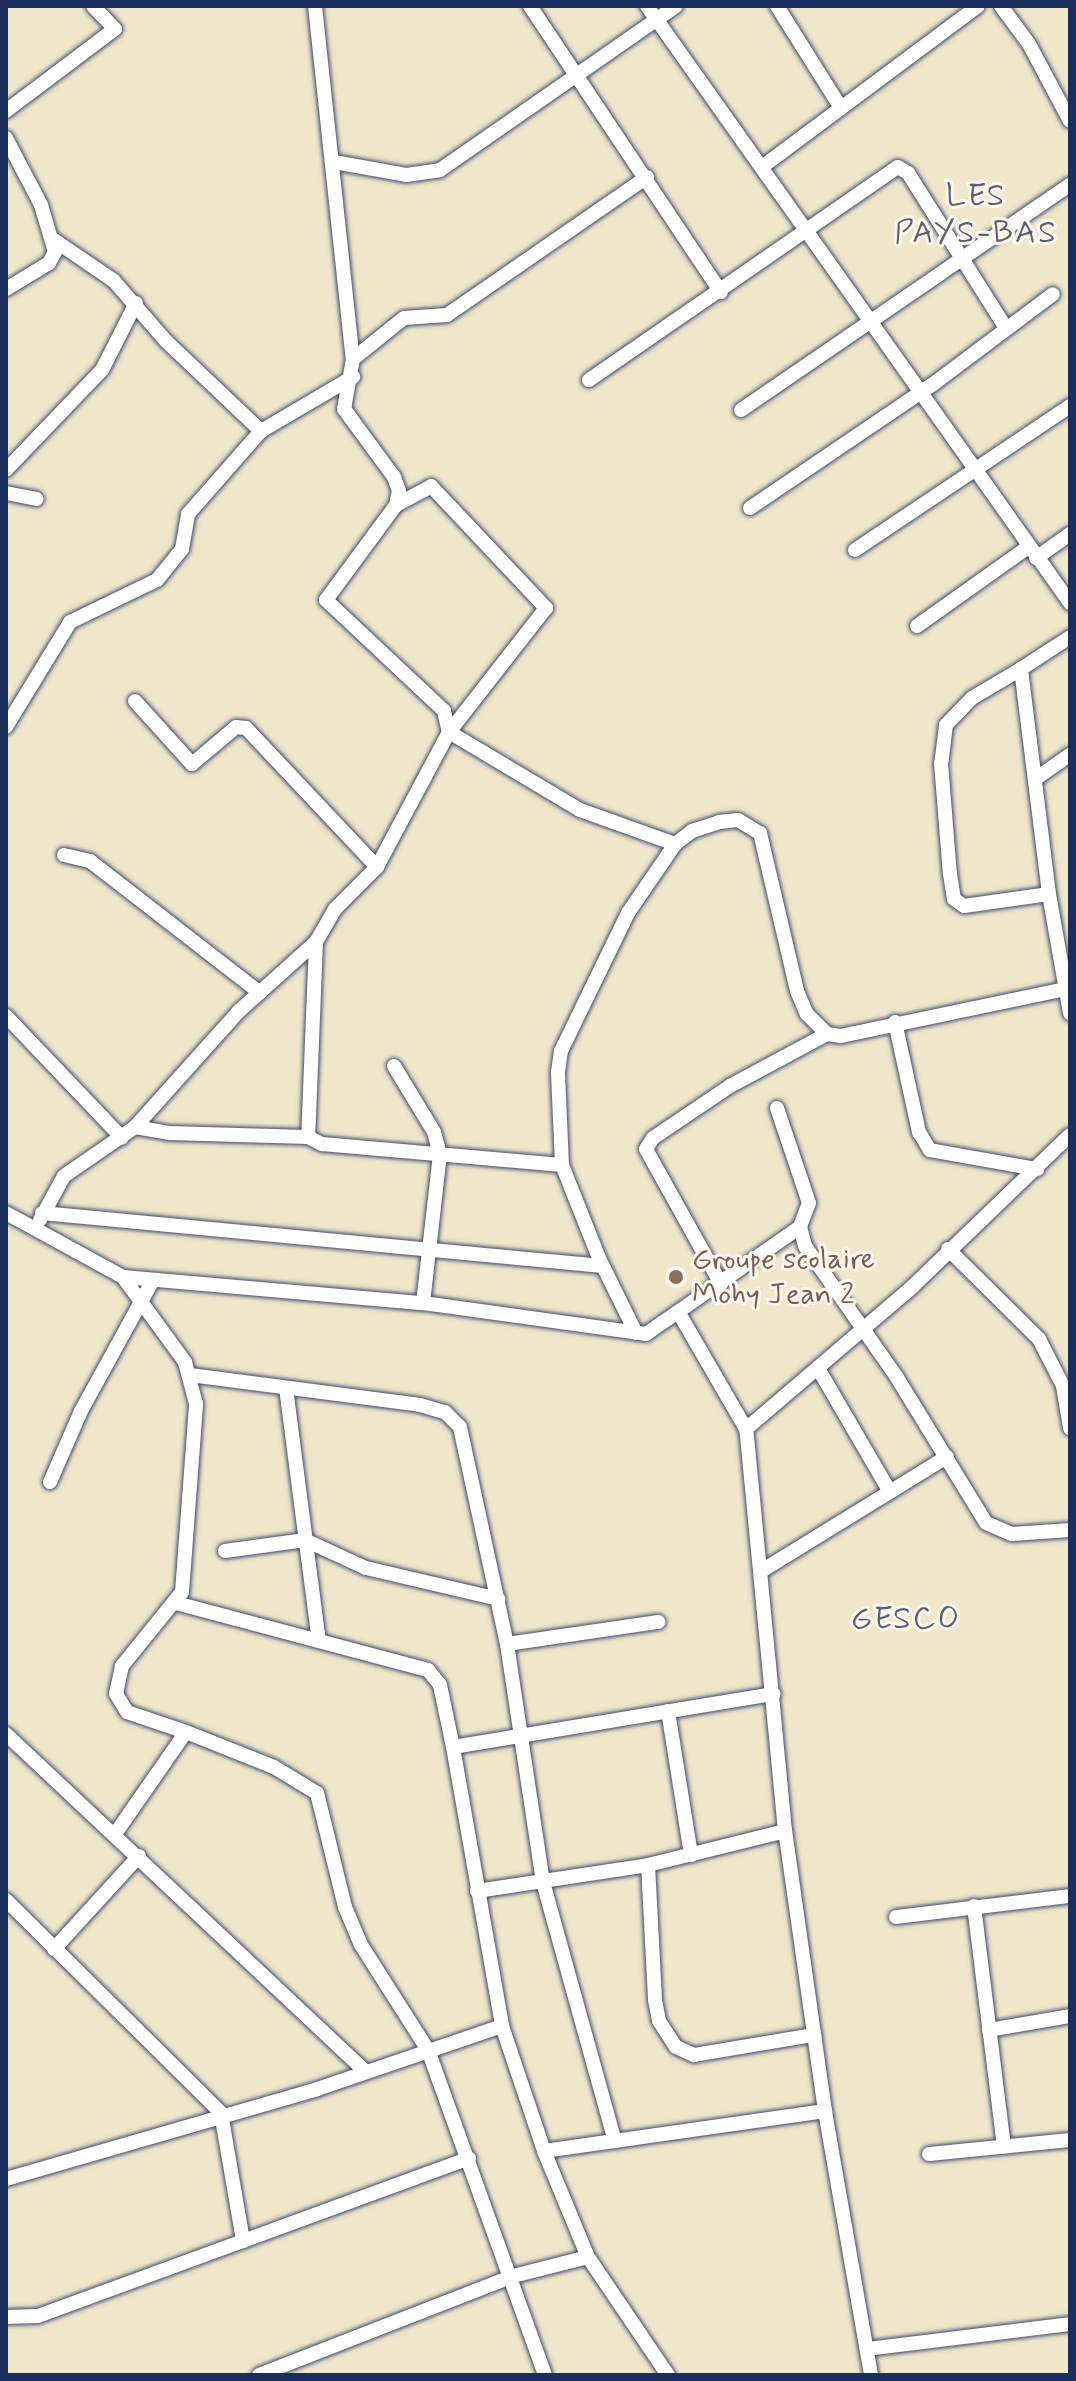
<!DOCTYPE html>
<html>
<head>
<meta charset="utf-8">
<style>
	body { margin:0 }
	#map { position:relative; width:1076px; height:2381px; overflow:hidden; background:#f0e6ca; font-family:Mynerve,sans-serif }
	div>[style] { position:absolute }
	.roads { filter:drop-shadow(0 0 2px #3b4a6e) drop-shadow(0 0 2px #3b4a6e) }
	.minor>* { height:14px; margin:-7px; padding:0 7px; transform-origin:7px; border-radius:7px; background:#fff }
	.dots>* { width:22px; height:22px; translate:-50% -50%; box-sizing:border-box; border:4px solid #fbf7ec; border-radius:50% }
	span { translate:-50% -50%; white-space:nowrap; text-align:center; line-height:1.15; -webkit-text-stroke:6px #fbf7ec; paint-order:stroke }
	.education-label { font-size:30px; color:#785e54 }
	.left { translate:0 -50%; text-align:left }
	.neighbourhood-label { font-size:32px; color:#5f5d73; letter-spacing:2px }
	.frame { position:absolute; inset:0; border:8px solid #1b2f5e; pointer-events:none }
</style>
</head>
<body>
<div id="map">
	<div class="roads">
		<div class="minor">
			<div style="left:315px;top:6px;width:355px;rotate:83.9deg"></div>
			<div style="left:353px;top:359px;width:51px;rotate:100.2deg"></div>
			<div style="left:344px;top:409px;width:84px;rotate:53.7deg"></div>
			<div style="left:394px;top:477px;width:15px;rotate:70deg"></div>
			<div style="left:399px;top:491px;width:14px;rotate:102deg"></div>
			<div style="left:396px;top:505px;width:118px;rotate:126.4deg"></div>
			<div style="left:326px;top:600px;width:162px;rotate:43.2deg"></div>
			<div style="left:444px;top:711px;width:22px;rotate:77deg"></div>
			<div style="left:449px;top:732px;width:153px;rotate:118.1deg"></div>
			<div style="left:530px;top:6px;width:344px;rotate:56.3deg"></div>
			<div style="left:647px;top:6px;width:732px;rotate:54.68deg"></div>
			<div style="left:777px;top:6px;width:120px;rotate:57.9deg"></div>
			<div style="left:1001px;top:6px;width:47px;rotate:53.6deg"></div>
			<div style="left:1029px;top:44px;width:87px;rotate:62deg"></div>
			<div style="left:6px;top:111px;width:136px;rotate:-37deg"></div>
			<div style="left:115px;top:29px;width:32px;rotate:-134deg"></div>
			<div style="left:6px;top:138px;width:76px;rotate:62.4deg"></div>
			<div style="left:41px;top:205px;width:49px;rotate:73.4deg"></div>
			<div style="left:55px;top:252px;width:13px;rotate:119deg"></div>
			<div style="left:49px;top:263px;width:50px;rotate:148.8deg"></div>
			<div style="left:334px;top:162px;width:73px;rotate:10.2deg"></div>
			<div style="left:406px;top:175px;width:34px;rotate:-8deg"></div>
			<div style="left:440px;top:170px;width:287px;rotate:-34.8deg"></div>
			<div style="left:762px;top:167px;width:269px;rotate:-36.7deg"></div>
			<div style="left:54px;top:240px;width:73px;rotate:34.3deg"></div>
			<div style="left:114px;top:281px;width:79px;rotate:49.1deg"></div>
			<div style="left:166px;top:341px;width:131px;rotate:43.5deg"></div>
			<div style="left:261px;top:431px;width:107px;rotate:-30.4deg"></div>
			<div style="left:353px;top:359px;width:65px;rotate:-38.8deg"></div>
			<div style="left:404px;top:318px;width:43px;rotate:-4deg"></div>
			<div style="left:447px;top:315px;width:243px;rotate:-34.6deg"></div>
			<div style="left:589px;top:380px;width:375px;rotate:-34.6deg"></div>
			<div style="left:898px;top:167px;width:12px;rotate:31deg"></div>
			<div style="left:908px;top:173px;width:183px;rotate:57.7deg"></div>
			<div style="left:741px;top:410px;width:399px;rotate:-34.4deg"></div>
			<div style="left:6px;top:470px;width:139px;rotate:-46.2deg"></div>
			<div style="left:102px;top:370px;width:75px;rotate:-63.1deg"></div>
			<div style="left:6px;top:493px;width:31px;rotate:11deg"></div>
			<div style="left:396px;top:505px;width:40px;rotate:-28deg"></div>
			<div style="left:431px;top:486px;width:168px;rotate:46.7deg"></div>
			<div style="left:546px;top:608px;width:157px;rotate:128deg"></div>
			<div style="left:449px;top:732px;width:152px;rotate:30.8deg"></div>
			<div style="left:580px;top:810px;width:101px;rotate:19.7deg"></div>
			<div style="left:750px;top:508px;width:220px;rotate:-34.1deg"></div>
			<div style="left:932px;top:385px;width:151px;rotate:-36.9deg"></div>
			<div style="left:855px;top:550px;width:259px;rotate:-33.8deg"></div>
			<div style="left:1036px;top:558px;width:42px;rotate:-35.2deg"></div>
			<div style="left:917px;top:626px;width:136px;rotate:-35.4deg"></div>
			<div style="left:1070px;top:637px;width:59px;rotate:146.9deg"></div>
			<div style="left:1021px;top:669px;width:227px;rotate:82.9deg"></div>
			<div style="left:1049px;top:894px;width:121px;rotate:80deg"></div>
			<div style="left:1021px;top:669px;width:57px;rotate:149.4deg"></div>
			<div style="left:972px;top:698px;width:37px;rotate:134deg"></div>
			<div style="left:946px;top:725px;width:38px;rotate:97deg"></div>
			<div style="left:941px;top:763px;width:111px;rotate:85.4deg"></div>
			<div style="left:950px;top:874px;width:25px;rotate:81deg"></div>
			<div style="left:954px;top:899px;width:12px;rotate:35deg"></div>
			<div style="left:964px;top:906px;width:86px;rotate:-8deg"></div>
			<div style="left:135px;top:701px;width:85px;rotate:47.9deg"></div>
			<div style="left:192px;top:764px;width:57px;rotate:-40.1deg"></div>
			<div style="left:236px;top:727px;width:10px;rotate:6deg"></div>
			<div style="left:246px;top:728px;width:191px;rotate:46.7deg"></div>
			<div style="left:377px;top:867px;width:59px;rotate:135deg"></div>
			<div style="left:335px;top:909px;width:38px;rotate:120deg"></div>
			<div style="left:316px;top:942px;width:195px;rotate:92.3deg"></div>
			<div style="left:6px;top:727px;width:123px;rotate:-58.6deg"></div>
			<div style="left:70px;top:622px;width:97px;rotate:-25.8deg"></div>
			<div style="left:157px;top:580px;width:40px;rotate:-51deg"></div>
			<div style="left:182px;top:549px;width:36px;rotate:-80deg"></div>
			<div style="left:188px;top:514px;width:111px;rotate:-48.7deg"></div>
			<div style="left:1038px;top:777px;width:39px;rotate:-35deg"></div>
			<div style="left:64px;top:855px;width:27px;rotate:13deg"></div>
			<div style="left:90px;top:861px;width:215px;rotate:37.8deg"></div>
			<div style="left:6px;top:1016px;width:168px;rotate:46.4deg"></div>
			<div style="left:895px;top:1022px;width:113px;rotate:77.7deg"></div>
			<div style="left:919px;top:1132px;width:21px;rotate:59deg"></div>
			<div style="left:930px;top:1150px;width:109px;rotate:10.1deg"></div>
			<div style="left:394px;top:1066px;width:77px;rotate:58.8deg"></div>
			<div style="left:434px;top:1132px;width:23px;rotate:75deg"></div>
			<div style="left:440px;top:1154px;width:150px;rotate:96.5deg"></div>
			<div style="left:777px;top:1108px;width:100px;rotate:71.4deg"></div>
			<div style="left:809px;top:1203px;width:26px;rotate:111deg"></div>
			<div style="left:800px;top:1227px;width:20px;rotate:75deg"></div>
			<div style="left:805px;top:1246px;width:159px;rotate:55deg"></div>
			<div style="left:896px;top:1376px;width:172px;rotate:58.5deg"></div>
			<div style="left:986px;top:1523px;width:28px;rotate:23deg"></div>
			<div style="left:1012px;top:1534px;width:58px;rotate:-3.9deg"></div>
			<div style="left:135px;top:1127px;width:34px;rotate:10deg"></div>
			<div style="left:168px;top:1133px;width:140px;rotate:1.6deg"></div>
			<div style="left:308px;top:1137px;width:16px;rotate:27deg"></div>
			<div style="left:322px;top:1144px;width:241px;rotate:5deg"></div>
			<div style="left:6px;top:1213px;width:133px;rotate:28.7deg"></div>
			<div style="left:123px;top:1277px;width:301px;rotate:5deg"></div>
			<div style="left:423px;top:1303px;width:225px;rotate:7.9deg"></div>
			<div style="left:646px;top:1334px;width:188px;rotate:-34.8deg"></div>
			<div style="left:42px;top:1213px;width:563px;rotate:5.41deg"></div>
			<div style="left:40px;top:1220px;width:50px;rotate:-61.4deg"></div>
			<div style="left:64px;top:1176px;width:86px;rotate:-34.6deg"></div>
			<div style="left:135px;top:1127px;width:156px;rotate:-48.1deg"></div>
			<div style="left:239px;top:1011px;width:103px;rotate:-41.9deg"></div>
			<div style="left:948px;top:1249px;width:128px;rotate:44.7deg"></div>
			<div style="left:1039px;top:1339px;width:53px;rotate:62.9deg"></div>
			<div style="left:1063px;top:1386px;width:43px;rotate:80.5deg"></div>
			<div style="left:721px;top:1284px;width:154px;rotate:-119.1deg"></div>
			<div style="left:646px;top:1149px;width:13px;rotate:-58deg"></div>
			<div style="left:653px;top:1138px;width:93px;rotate:-34deg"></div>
			<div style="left:730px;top:1086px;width:110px;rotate:-28.2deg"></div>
			<div style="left:680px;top:1315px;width:132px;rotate:59.9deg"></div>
			<div style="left:636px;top:1333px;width:84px;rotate:-116.3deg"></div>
			<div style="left:599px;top:1258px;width:100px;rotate:-111.7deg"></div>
			<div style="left:562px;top:1165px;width:93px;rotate:-92.5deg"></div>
			<div style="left:558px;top:1072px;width:21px;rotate:-82deg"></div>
			<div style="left:561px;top:1051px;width:153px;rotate:-64.1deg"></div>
			<div style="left:628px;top:913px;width:83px;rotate:-55.7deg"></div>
			<div style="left:675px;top:844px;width:21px;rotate:-37deg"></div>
			<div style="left:692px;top:831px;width:28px;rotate:-18deg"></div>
			<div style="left:719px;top:822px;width:19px;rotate:-6deg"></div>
			<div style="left:738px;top:820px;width:26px;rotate:31deg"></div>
			<div style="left:760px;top:833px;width:162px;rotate:76.8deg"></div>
			<div style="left:797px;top:991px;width:25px;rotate:67deg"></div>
			<div style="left:807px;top:1014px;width:28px;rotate:45deg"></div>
			<div style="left:827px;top:1034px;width:14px;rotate:8deg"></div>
			<div style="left:841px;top:1036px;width:234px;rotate:-11.8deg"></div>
			<div style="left:819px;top:1370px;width:141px;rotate:59.8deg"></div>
			<div style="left:190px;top:1375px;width:232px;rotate:7.4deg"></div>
			<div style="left:420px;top:1405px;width:26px;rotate:16deg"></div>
			<div style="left:445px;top:1412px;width:21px;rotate:45deg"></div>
			<div style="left:460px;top:1427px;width:222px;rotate:77.8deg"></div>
			<div style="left:507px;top:1644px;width:241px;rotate:81.4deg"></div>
			<div style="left:543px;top:1882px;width:269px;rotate:74.5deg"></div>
			<div style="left:286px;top:1388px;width:255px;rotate:82.6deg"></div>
			<div style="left:50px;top:1482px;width:77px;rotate:-66.4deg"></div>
			<div style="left:81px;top:1411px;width:149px;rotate:-61.2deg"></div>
			<div style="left:225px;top:1551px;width:81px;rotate:-7.8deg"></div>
			<div style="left:305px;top:1540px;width:67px;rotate:24.7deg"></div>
			<div style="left:366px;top:1568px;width:136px;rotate:13.2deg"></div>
			<div style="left:763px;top:1570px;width:216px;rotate:-31.6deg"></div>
			<div style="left:176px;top:1603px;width:261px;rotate:14.9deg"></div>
			<div style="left:428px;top:1670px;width:19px;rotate:51deg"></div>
			<div style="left:440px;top:1685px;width:63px;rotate:78.2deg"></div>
			<div style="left:453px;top:1747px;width:325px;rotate:-9.4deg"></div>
			<div style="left:507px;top:1644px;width:153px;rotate:-8.3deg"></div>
			<div style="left:668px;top:1711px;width:146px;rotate:80.9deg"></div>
			<div style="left:186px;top:1732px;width:95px;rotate:21.7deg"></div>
			<div style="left:274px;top:1767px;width:50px;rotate:31.2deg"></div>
			<div style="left:317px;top:1793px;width:117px;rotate:76.2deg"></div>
			<div style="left:345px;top:1907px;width:41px;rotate:67.2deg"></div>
			<div style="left:361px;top:1945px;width:125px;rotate:57.5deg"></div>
			<div style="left:428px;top:2050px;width:345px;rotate:70.2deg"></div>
			<div style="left:6px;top:1734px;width:494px;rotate:43.2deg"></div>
			<div style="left:453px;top:1747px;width:283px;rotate:80deg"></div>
			<div style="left:502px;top:2026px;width:132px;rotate:71.4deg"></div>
			<div style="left:544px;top:2151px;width:115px;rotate:67.5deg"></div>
			<div style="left:588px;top:2257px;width:143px;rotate:55.9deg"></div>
			<div style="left:115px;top:1834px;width:124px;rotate:-55.2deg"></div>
			<div style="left:186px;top:1732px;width:62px;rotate:-161.3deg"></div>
			<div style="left:127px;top:1712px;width:21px;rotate:-121deg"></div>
			<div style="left:116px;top:1694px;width:29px;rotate:-78deg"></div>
			<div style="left:122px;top:1666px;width:95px;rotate:-51deg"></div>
			<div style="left:182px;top:1592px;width:189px;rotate:-85.7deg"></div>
			<div style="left:196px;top:1404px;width:43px;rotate:-104.7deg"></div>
			<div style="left:185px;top:1362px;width:105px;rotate:-126.1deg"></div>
			<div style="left:648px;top:1865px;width:135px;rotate:87deg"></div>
			<div style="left:655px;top:2000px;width:21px;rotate:79deg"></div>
			<div style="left:659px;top:2021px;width:31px;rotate:57deg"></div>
			<div style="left:676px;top:2047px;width:20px;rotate:24deg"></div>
			<div style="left:694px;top:2055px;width:122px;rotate:-9.5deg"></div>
			<div style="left:477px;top:1891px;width:173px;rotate:-8.6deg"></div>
			<div style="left:648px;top:1865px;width:141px;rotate:-13.9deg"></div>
			<div style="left:6px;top:1900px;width:303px;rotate:44.7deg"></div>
			<div style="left:221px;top:2113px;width:130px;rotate:80.2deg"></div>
			<div style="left:974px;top:1906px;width:242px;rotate:82.9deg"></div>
			<div style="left:896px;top:1917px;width:175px;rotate:-6.9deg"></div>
			<div style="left:54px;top:1949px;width:126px;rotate:-47.6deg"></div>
			<div style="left:989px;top:2030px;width:82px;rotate:-9.8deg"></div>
			<div style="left:544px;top:2151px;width:284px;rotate:-8.1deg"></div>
			<div style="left:929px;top:2154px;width:142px;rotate:-5.7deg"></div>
			<div style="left:6px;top:2179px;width:324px;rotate:-16.1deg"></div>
			<div style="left:317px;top:2089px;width:195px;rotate:-18.8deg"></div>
			<div style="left:6px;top:2317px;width:32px;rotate:-2deg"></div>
			<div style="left:38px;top:2316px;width:459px;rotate:-20.1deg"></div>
			<div style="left:867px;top:2349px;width:205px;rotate:-7deg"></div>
			<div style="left:259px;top:2375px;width:273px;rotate:-21.3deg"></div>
			<div style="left:513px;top:2276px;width:77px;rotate:-14.2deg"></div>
			<div style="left:871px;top:2375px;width:268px;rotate:-99.9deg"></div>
			<div style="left:825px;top:2111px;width:283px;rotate:-98.1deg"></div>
			<div style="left:785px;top:1831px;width:404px;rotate:-95.5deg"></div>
			<div style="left:746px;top:1429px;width:218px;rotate:-40.5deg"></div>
			<div style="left:912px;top:1287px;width:219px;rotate:-43.9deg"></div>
		</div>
	</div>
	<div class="dots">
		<div style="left:676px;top:1277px;background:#8d6e63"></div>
	</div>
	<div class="education-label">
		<span class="left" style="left:692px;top:1277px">Groupe scolaire<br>Mohy Jean 2</span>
	</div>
	<div class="neighbourhood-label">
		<span style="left:976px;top:215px">LES<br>PAYS-BAS</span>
		<span style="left:906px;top:1619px">GESCO</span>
	</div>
	<div class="frame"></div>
</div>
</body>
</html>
